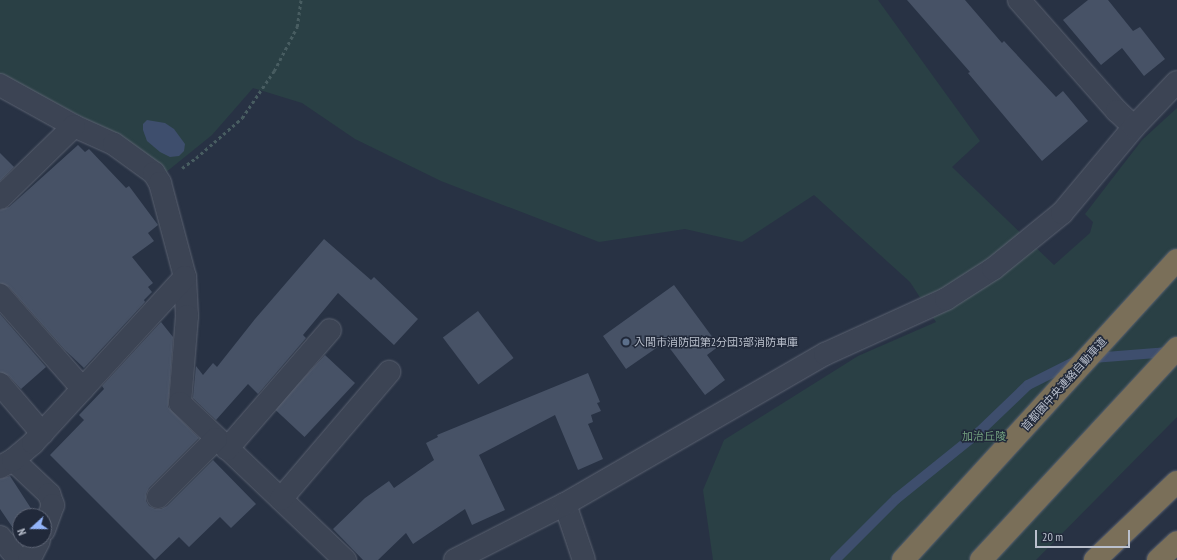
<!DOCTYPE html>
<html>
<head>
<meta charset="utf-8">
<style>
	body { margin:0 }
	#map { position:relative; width:1177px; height:560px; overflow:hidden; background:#283244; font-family:"PT Sans Narrow","Noto Sans JP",sans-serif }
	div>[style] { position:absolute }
	.green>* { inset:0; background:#2a4045 }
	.water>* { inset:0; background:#3e4e6d }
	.stream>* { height:10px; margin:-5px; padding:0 5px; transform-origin:5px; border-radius:5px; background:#3e4e6d }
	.building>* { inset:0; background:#475266; transform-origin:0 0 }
	.path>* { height:2.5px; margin-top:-1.25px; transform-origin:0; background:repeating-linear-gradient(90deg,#485d61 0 3px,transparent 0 6px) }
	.roads { filter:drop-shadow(0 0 1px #5b6271) drop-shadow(0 0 1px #5b6271) }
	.minor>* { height:22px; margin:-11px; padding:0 11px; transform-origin:11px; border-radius:11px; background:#3c4454 }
	.highway>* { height:22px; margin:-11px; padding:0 11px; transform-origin:11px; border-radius:11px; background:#7a6f59 }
	.dots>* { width:11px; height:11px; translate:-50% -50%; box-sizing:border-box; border:2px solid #21293a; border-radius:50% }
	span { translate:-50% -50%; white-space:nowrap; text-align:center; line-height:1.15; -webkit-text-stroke:3px #21293a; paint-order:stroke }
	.poi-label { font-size:11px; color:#bac0cd }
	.left { translate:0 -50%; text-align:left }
	.street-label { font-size:11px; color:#bac0cd }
	.park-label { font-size:11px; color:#719e7e }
	.north { position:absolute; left:12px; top:508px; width:40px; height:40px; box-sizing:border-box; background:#21293a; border:1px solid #5e6575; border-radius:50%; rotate:249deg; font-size:11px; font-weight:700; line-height:16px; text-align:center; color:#bac0cd }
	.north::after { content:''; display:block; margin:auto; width:14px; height:18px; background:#93b4f9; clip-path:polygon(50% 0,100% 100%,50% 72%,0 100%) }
	.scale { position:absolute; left:1035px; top:530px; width:95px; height:18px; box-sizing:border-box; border:2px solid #bac0cd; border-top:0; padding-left:5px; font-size:12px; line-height:14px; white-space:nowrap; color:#bac0cd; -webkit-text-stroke:3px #21293a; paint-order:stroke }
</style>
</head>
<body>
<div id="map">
	<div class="green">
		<div style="clip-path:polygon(0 0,878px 0,980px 141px,952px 167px,1054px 265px,1090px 233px,1093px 222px,1085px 214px,1142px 140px,1177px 108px,1177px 417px,1036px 560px,713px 560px,703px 490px,724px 440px,858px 356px,936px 322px,910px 282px,814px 195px,742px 242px,685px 229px,599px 242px,441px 181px,355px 139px,302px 103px,253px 88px,212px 135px,165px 173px,99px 126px,0 74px)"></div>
	</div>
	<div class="water">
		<div style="clip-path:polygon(147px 120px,165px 123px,174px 129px,185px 144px,184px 151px,179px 156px,170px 157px,160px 152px,147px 141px,143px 130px,143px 124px)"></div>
	</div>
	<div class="stream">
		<div style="left:835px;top:560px;width:86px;rotate:-45deg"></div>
		<div style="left:896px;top:499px;width:107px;rotate:-38.9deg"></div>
		<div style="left:979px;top:432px;width:68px;rotate:-43.8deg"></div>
		<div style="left:1028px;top:385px;width:58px;rotate:-26.6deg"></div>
		<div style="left:1080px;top:359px;width:89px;rotate:-4.5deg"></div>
	</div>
	<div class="building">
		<div style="clip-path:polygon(907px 0,965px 0,1002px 43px,1004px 41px,1056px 97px,1063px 91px,1088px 121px,1042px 161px,968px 73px,970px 72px)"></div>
		<div style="clip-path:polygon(1088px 0,1108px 0,1133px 31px,1140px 27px,1165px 59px,1144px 76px,1122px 48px,1101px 65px,1063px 20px)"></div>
		<div style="clip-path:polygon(78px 145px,85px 152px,89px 149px,126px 188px,129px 186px,158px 225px,148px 233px,154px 241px,132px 257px,153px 283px,148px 287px,152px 292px,144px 300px,145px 302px,84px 368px,65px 350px,9px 287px,0 283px,0 210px,9px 207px)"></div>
		<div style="clip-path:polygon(0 153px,14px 167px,0 181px)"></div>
		<div style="clip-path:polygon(324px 239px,371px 280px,374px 277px,418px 319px,394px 345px,338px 293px,303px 335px,306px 338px,258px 394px,248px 384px,216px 420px,193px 398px,196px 366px,203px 375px,213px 363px,217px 367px,255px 319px)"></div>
		<div style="clip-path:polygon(674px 285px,719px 346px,707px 355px,725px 380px,705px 395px,665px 342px,626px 369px,603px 336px)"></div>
		<div style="left:478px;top:311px;width:59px;height:44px;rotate:53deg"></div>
		<div style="clip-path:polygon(0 314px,46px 367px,21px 389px,9px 376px,0 372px)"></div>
		<div style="clip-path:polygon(161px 322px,173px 337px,168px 407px,199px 438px,149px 488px,146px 494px,146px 501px,149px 506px,155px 509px,161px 509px,167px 506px,213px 460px,256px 504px,231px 528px,220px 517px,189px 547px,179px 537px,155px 560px,50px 455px,84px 420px,79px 415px,104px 389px,102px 386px)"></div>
		<div style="left:325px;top:355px;width:41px;height:74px;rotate:43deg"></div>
		<div style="clip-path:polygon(588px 373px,600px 402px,597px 403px,601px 411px,591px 415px,593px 422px,588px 424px,603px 459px,578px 470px,555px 415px,479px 455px,505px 510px,472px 525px,465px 509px,413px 544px,406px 533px,378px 560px,363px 560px,333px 529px,365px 498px,389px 481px,394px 488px,434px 460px,426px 443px,438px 437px,437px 435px)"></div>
		<div style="clip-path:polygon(10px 476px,34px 513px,30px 516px,20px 516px,20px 523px,13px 528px,0 509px,0 479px)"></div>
	</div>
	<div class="path">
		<div style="left:182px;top:168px;width:17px;rotate:-36deg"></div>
		<div style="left:196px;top:158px;width:61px;rotate:-41deg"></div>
		<div style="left:242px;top:118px;width:57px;rotate:-55.8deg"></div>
		<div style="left:274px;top:71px;width:50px;rotate:-62.4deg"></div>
		<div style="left:297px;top:27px;width:27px;rotate:-82deg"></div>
	</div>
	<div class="roads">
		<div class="minor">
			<div style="left:1019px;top:0;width:148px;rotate:48.6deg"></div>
			<div style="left:1117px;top:111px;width:23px;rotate:43deg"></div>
			<div style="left:0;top:85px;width:85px;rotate:29deg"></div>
			<div style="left:74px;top:126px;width:44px;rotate:24.2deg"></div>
			<div style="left:114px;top:144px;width:49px;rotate:35.9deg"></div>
			<div style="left:154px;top:173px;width:12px;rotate:59deg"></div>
			<div style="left:160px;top:183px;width:97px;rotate:75.1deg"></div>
			<div style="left:185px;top:277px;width:39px;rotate:87deg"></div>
			<div style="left:187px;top:316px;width:87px;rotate:94.6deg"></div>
			<div style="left:180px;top:403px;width:228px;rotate:43.6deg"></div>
			<div style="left:0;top:198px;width:103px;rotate:-44.2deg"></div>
			<div style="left:0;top:295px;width:125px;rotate:48.6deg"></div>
			<div style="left:0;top:384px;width:65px;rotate:49.4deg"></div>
			<div style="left:227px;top:449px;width:157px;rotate:-49.1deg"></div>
			<div style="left:13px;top:460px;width:50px;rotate:43.4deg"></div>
			<div style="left:49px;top:494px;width:12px;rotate:70deg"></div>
			<div style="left:53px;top:505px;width:27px;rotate:110deg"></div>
			<div style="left:0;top:467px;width:15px;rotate:-28deg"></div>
			<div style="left:13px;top:460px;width:26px;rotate:-40deg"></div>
			<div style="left:33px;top:443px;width:225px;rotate:-47.5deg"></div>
			<div style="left:158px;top:497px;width:82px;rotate:-45deg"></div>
			<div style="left:281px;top:499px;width:167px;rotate:-49.6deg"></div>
			<div style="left:565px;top:504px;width:59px;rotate:71.3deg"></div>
			<div style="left:0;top:537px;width:30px;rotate:50deg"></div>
			<div style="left:29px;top:560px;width:22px;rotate:-63deg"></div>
			<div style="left:455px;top:560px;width:123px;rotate:-27deg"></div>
			<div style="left:565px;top:504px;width:300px;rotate:-30deg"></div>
			<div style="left:825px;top:354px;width:133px;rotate:-24.4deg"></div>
			<div style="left:946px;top:299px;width:56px;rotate:-32.6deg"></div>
			<div style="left:993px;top:269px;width:89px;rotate:-39.1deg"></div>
			<div style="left:1062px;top:213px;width:112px;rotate:-50.1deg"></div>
			<div style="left:1134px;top:127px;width:62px;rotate:-46.3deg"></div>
		</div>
		<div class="highway">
			<div style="left:903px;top:560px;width:406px;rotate:-47.6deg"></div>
			<div style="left:981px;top:560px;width:289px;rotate:-47.2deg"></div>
			<div style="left:1095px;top:560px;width:113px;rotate:-43.6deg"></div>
			<div style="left:1158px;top:560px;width:26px;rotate:-43deg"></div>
		</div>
	</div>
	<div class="dots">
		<div style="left:626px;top:342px;background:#5c6f8a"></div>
	</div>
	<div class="poi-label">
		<span class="left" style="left:634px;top:342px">入間市消防団第2分団3部消防車庫</span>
	</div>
	<div class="street-label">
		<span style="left:1064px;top:384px;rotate:-48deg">首都圏中央連絡自動車道</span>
	</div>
	<div class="park-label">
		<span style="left:984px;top:436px">加治丘陵</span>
	</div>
	<div class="north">N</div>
	<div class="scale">20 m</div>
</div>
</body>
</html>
